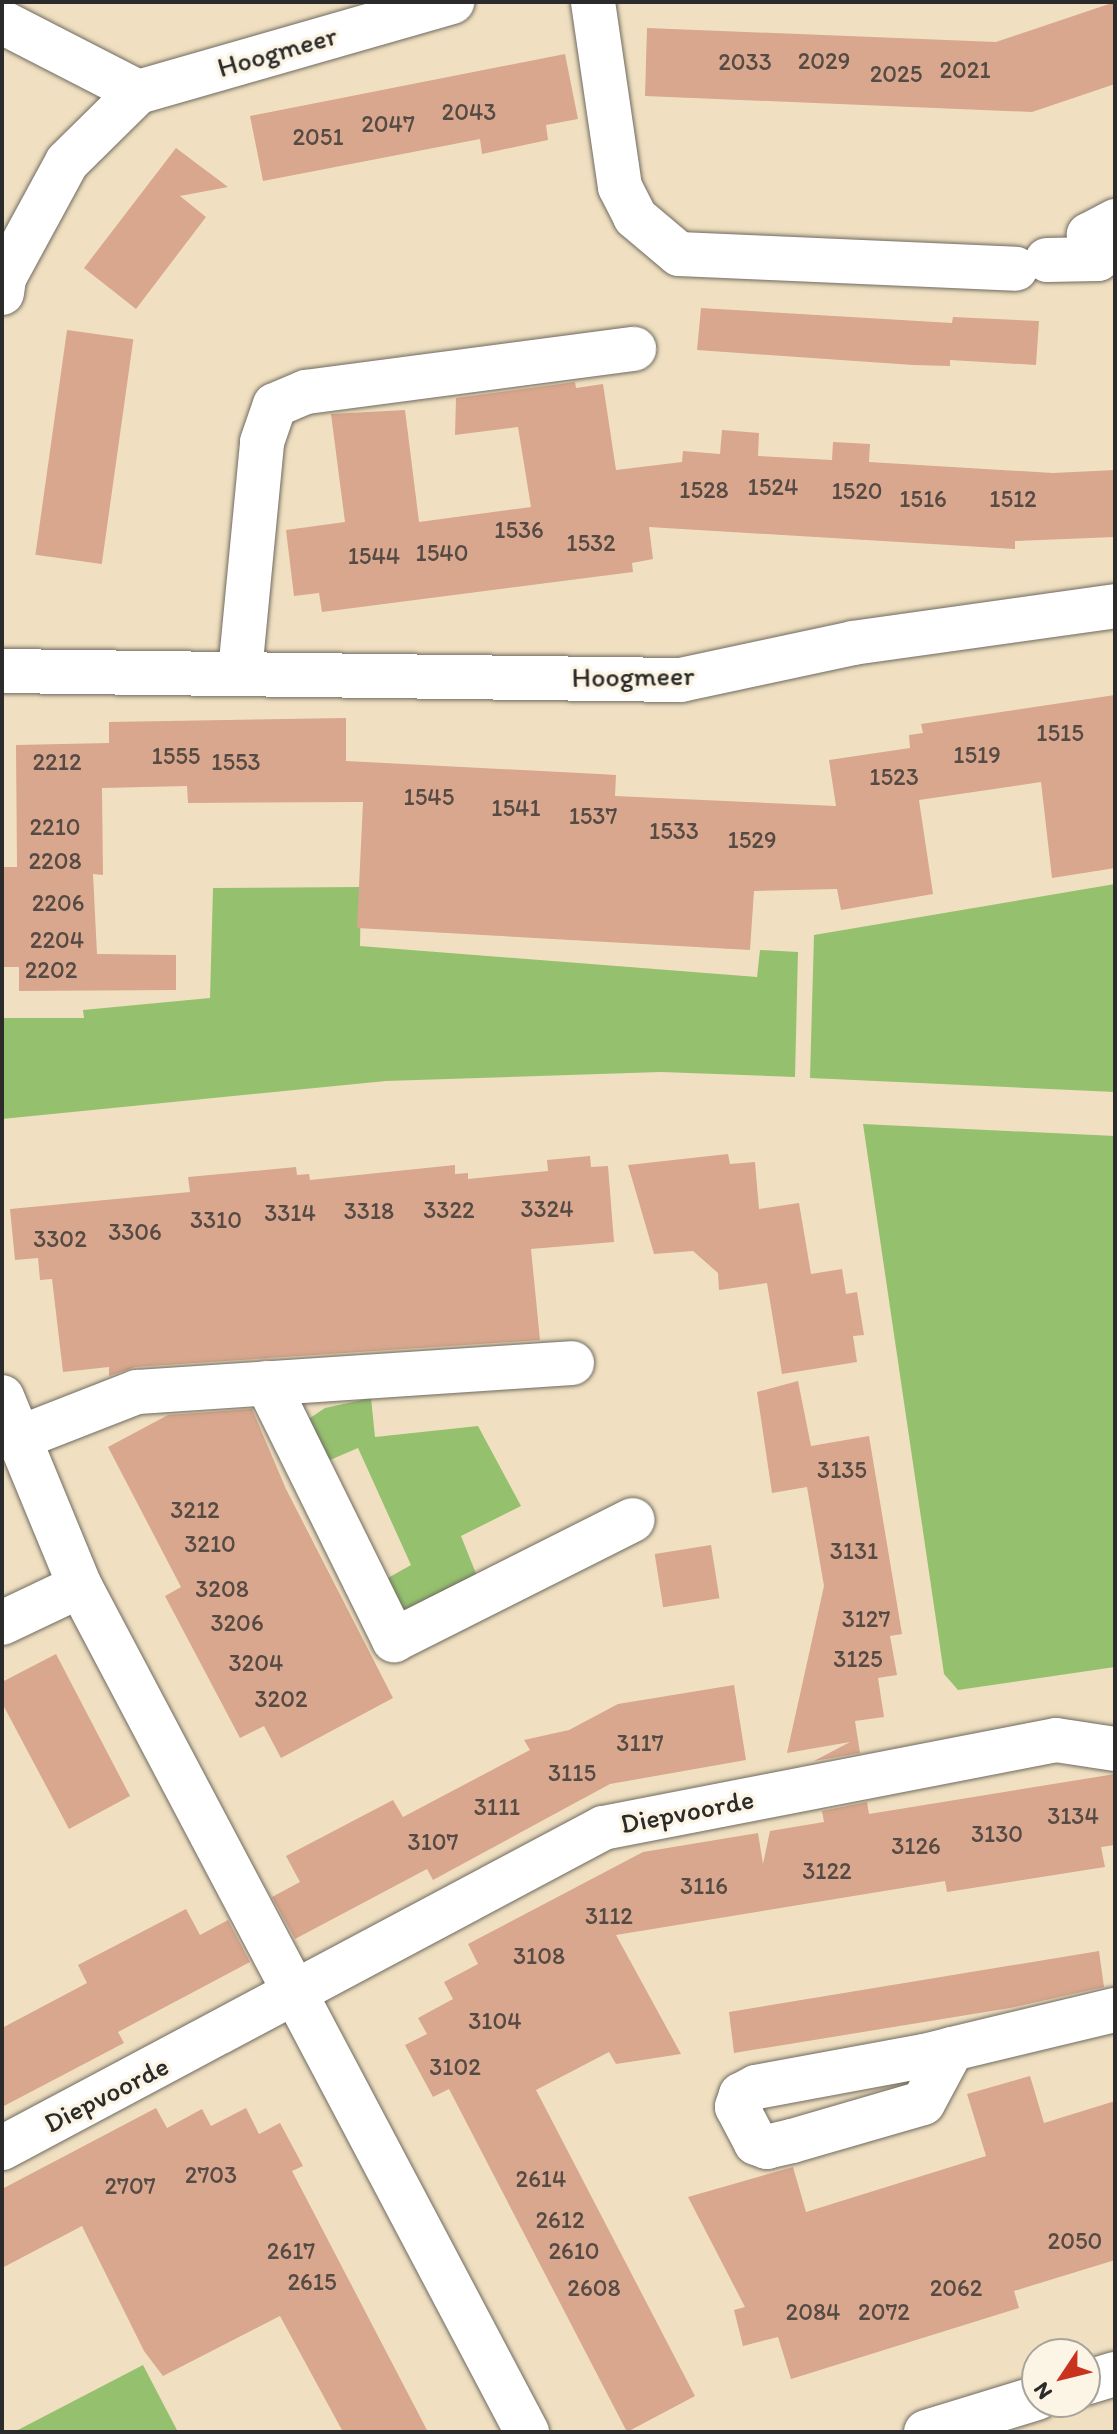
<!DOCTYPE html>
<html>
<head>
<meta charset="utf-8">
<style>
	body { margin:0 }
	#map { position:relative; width:1117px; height:2434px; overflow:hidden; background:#f0e0c1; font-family:Itim,sans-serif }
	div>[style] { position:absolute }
	.green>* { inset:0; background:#95c16f }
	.building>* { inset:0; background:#d8a78d; transform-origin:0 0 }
	.roads { filter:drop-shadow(0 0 2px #706a60) drop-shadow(0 0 2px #706a60) }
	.minor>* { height:44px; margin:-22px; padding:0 22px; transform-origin:22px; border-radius:22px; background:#fff }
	span { translate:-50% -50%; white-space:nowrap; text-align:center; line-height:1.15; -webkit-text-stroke:7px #fcf5e5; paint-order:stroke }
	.number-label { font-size:24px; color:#564a44 }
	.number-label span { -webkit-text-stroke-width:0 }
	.street-label { font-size:28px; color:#2b2b2b }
	.frame { position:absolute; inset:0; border:4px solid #2b2b2b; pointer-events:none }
	.north { position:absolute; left:1021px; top:2338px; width:80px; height:80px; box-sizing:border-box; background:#fcf5e5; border:2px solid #a8a49b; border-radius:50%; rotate:235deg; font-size:22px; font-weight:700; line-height:32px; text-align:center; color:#2b2b2b }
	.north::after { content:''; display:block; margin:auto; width:28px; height:36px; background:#c8321e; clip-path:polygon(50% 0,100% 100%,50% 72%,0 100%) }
</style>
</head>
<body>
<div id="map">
	<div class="green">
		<div style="clip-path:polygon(1115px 884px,1115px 1092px,810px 1078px,814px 935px)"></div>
		<div style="clip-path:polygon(361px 887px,360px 946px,757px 977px,760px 950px,798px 952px,795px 1077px,661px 1072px,386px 1081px,2px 1119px,2px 1018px,84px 1018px,83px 1010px,210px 998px,213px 888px)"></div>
		<div style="clip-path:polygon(863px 1124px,1115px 1136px,1115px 1667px,958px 1690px,944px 1674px)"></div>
		<div style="clip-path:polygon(371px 1398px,375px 1437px,478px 1426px,521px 1506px,461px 1536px,479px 1581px,411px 1612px,388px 1601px,379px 1583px,411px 1565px,358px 1448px,323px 1463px,307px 1420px,325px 1408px)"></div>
		<div style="clip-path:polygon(143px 2365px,178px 2432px,14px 2432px)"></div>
	</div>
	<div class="building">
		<div style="clip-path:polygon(1115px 2px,1115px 84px,1032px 112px,645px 96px,647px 28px,996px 42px)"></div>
		<div style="clip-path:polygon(565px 54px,578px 119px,546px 125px,548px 140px,482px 154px,480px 139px,263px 181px,250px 116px)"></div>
		<div style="clip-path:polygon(176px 148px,228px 187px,180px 196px,206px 217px,136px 309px,84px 268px)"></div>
		<div style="clip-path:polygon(701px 308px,952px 323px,953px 317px,1039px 321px,1036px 365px,950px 360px,950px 366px,913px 365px,697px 350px)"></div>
		<div style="left:67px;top:330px;width:67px;height:227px;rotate:8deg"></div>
		<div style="clip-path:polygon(575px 382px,576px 388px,603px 384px,616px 470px,682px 462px,683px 451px,720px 454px,722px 430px,759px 433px,758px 456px,832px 460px,833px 442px,870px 444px,869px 462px,1053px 473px,1115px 470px,1115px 537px,1015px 541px,1015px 549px,649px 527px,653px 559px,632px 563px,633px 572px,322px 612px,319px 593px,294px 596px,286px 530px,345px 522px,331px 414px,405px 410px,419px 522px,531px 507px,518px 427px,455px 435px,456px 398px)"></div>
		<div style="clip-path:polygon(1115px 695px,1115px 868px,1052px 878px,1041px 782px,919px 800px,933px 894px,841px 910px,837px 889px,754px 891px,750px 950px,357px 928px,363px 802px,188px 803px,187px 786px,102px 788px,103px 875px,93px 874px,97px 954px,176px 955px,176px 990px,19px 991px,19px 967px,2px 967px,2px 867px,17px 867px,16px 745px,109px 743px,109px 722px,346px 718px,346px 761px,599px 774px,616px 775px,615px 796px,836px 806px,829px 760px,910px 748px,909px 735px,923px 733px,921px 724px)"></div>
		<div style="clip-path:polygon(728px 1154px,730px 1164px,755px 1162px,759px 1209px,799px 1203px,811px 1274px,842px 1269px,846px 1294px,857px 1292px,864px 1335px,853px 1336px,857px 1362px,782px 1374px,767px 1283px,719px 1290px,718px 1273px,693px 1251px,654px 1254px,628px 1165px)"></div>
		<div style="clip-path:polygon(590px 1156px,591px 1167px,608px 1166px,614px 1242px,531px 1249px,540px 1340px,135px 1367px,109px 1376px,109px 1367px,63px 1372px,52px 1279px,40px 1280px,38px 1258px,15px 1260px,10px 1209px,190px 1192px,188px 1177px,296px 1167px,297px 1175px,309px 1174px,310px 1180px,455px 1165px,455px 1174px,468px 1173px,468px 1179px,548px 1171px,547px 1160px)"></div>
		<div style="clip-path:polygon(798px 1381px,811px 1446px,869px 1436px,902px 1634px,890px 1636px,897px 1675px,878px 1678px,884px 1717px,855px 1721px,860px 1753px,814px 1761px,850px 1742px,787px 1753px,824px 1586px,807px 1487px,772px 1493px,757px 1392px)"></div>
		<div style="clip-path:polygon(252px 1409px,286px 1489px,393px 1698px,281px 1758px,264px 1726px,240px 1738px,165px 1596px,181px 1587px,108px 1447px,168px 1415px)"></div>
		<div style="left:711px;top:1545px;width:54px;height:57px;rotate:81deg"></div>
		<div style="clip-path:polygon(56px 1654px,130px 1796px,69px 1829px,2px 1703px,2px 1682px)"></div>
		<div style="clip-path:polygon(734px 1685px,746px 1760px,610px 1784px,433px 1880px,427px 1869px,295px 1939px,272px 1897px,300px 1882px,286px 1856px,393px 1800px,403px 1817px,530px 1750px,524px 1740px,569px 1730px,618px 1704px)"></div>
		<div style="clip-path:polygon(1115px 1774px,1115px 1845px,1101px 1847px,1105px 1867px,947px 1892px,945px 1881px,616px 1935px,681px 2054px,616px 2064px,609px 2052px,536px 2090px,695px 2396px,627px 2432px,449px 2089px,433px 2097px,405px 2045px,427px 2034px,418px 2018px,453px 1999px,444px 1982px,478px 1964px,468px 1944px,643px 1852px,758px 1833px,763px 1864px,770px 1831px,824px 1822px,822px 1811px,867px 1802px,869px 1814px)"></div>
		<div style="clip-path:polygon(186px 1909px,200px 1935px,228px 1920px,250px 1962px,118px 2032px,124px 2043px,2px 2107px,2px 2028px,87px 1983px,78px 1965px)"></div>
		<div style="clip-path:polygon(1099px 1951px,1104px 1987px,1010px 2008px,734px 2053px,729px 2012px)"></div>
		<div style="clip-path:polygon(1030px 2076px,1044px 2123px,1115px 2101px,1115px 2260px,1014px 2291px,1019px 2308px,791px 2379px,778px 2337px,743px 2346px,734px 2310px,745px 2307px,688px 2197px,793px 2167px,806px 2212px,986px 2156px,967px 2094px)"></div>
		<div style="clip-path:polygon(156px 2108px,167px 2128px,202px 2109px,211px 2126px,246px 2108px,259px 2134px,280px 2123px,303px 2166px,292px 2171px,428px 2432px,343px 2432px,280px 2316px,163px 2376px,144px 2351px,82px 2226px,2px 2268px,2px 2189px)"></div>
	</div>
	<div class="roads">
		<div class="minor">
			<div style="left:593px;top:2px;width:187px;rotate:81.7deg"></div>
			<div style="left:620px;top:187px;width:34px;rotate:63deg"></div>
			<div style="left:635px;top:217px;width:57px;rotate:40.1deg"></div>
			<div style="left:679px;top:254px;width:337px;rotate:2.5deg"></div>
			<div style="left:2px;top:22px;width:153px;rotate:27.2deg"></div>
			<div style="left:1047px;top:260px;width:51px;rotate:-1.1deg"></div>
			<div style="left:1098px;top:259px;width:26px;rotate:-111deg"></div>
			<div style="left:1089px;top:235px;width:30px;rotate:-28deg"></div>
			<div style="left:2px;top:293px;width:15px;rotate:-82deg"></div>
			<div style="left:4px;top:278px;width:132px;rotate:-61.5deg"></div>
			<div style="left:67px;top:162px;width:100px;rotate:-44.6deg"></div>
			<div style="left:138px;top:92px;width:327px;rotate:-16deg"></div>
			<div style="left:2px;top:671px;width:679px;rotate:0.76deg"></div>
			<div style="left:681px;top:680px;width:176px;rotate:-12.1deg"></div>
			<div style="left:853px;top:643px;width:265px;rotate:-8deg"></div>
			<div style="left:240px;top:672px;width:231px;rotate:-84.5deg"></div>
			<div style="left:262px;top:442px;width:39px;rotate:-71deg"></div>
			<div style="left:275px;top:405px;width:34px;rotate:-23deg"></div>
			<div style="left:306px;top:392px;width:331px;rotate:-7.5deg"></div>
			<div style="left:267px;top:1383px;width:287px;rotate:63.7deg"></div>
			<div style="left:394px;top:1640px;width:267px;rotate:-26.7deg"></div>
			<div style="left:2px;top:1397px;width:204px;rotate:67.6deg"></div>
			<div style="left:80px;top:1586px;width:957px;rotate:62.15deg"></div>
			<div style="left:19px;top:1438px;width:127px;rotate:-21.3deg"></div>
			<div style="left:137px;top:1392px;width:436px;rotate:-3.8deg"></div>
			<div style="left:2px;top:1623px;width:86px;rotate:-25.4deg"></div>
			<div style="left:952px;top:2049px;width:61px;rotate:118.2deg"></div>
			<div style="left:923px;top:2103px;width:136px;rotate:163.8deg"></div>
			<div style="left:792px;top:2141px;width:26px;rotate:167deg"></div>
			<div style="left:767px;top:2147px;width:12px;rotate:-160deg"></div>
			<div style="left:756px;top:2143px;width:41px;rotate:-117.8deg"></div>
			<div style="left:737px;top:2107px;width:13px;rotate:-72deg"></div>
			<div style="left:741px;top:2095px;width:17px;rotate:-28deg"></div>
			<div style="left:756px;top:2087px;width:171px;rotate:-10.5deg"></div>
			<div style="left:924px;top:2056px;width:29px;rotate:-14deg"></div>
			<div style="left:952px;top:2049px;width:168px;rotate:-13.5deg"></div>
			<div style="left:2px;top:2148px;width:681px;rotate:-28.03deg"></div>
			<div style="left:603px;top:1828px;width:461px;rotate:-11deg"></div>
			<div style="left:1056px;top:1740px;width:60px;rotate:8.7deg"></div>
			<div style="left:1085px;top:2383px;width:31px;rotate:-17deg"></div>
			<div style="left:926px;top:2432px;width:116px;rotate:-17deg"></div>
		</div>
	</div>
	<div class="number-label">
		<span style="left:824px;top:61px">2029</span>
		<span style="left:745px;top:62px">2033</span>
		<span style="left:965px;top:70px">2021</span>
		<span style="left:896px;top:74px">2025</span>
		<span style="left:469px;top:112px">2043</span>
		<span style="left:388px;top:124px">2047</span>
		<span style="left:318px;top:137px">2051</span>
		<span style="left:773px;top:487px">1524</span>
		<span style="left:704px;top:490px">1528</span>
		<span style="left:857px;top:491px">1520</span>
		<span style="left:923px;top:499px">1516</span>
		<span style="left:1013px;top:499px">1512</span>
		<span style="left:519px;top:530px">1536</span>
		<span style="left:591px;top:543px">1532</span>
		<span style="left:442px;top:553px">1540</span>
		<span style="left:374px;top:556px">1544</span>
		<span style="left:1060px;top:733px">1515</span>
		<span style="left:977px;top:755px">1519</span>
		<span style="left:176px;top:756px">1555</span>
		<span style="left:57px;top:762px">2212</span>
		<span style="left:236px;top:762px">1553</span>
		<span style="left:894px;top:777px">1523</span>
		<span style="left:429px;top:797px">1545</span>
		<span style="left:516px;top:808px">1541</span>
		<span style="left:593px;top:816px">1537</span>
		<span style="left:55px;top:827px">2210</span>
		<span style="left:674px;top:831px">1533</span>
		<span style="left:752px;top:840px">1529</span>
		<span style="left:55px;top:861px">2208</span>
		<span style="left:58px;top:903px">2206</span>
		<span style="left:57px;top:940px">2204</span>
		<span style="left:51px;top:970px">2202</span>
		<span style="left:547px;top:1209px">3324</span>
		<span style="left:449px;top:1210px">3322</span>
		<span style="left:369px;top:1211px">3318</span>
		<span style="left:290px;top:1213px">3314</span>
		<span style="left:216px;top:1220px">3310</span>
		<span style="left:135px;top:1232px">3306</span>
		<span style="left:60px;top:1239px">3302</span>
		<span style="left:842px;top:1470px">3135</span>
		<span style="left:195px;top:1510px">3212</span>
		<span style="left:210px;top:1544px">3210</span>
		<span style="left:854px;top:1551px">3131</span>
		<span style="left:222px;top:1589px">3208</span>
		<span style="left:866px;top:1619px">3127</span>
		<span style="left:237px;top:1623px">3206</span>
		<span style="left:858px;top:1659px">3125</span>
		<span style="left:256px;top:1663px">3204</span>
		<span style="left:281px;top:1699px">3202</span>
		<span style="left:640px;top:1743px">3117</span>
		<span style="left:572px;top:1773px">3115</span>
		<span style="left:497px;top:1807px">3111</span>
		<span style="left:1073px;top:1816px">3134</span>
		<span style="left:997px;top:1834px">3130</span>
		<span style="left:433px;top:1842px">3107</span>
		<span style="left:916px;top:1846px">3126</span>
		<span style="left:827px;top:1871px">3122</span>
		<span style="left:704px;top:1886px">3116</span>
		<span style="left:609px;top:1916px">3112</span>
		<span style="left:539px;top:1956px">3108</span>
		<span style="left:495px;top:2021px">3104</span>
		<span style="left:455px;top:2067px">3102</span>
		<span style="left:211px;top:2175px">2703</span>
		<span style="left:541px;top:2179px">2614</span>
		<span style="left:130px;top:2186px">2707</span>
		<span style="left:560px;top:2220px">2612</span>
		<span style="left:1075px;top:2241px">2050</span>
		<span style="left:291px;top:2251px">2617</span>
		<span style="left:574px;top:2251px">2610</span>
		<span style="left:312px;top:2282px">2615</span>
		<span style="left:594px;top:2288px">2608</span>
		<span style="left:956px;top:2288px">2062</span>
		<span style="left:813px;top:2312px">2084</span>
		<span style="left:884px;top:2312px">2072</span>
	</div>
	<div class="street-label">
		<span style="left:277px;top:51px;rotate:-16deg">Hoogmeer</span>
		<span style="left:633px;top:676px;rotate:-1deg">Hoogmeer</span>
		<span style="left:687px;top:1811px;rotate:-11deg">Diepvoorde</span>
		<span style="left:106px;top:2094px;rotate:-27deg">Diepvoorde</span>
	</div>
	<div class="frame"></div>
	<div class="north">N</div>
</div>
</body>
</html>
